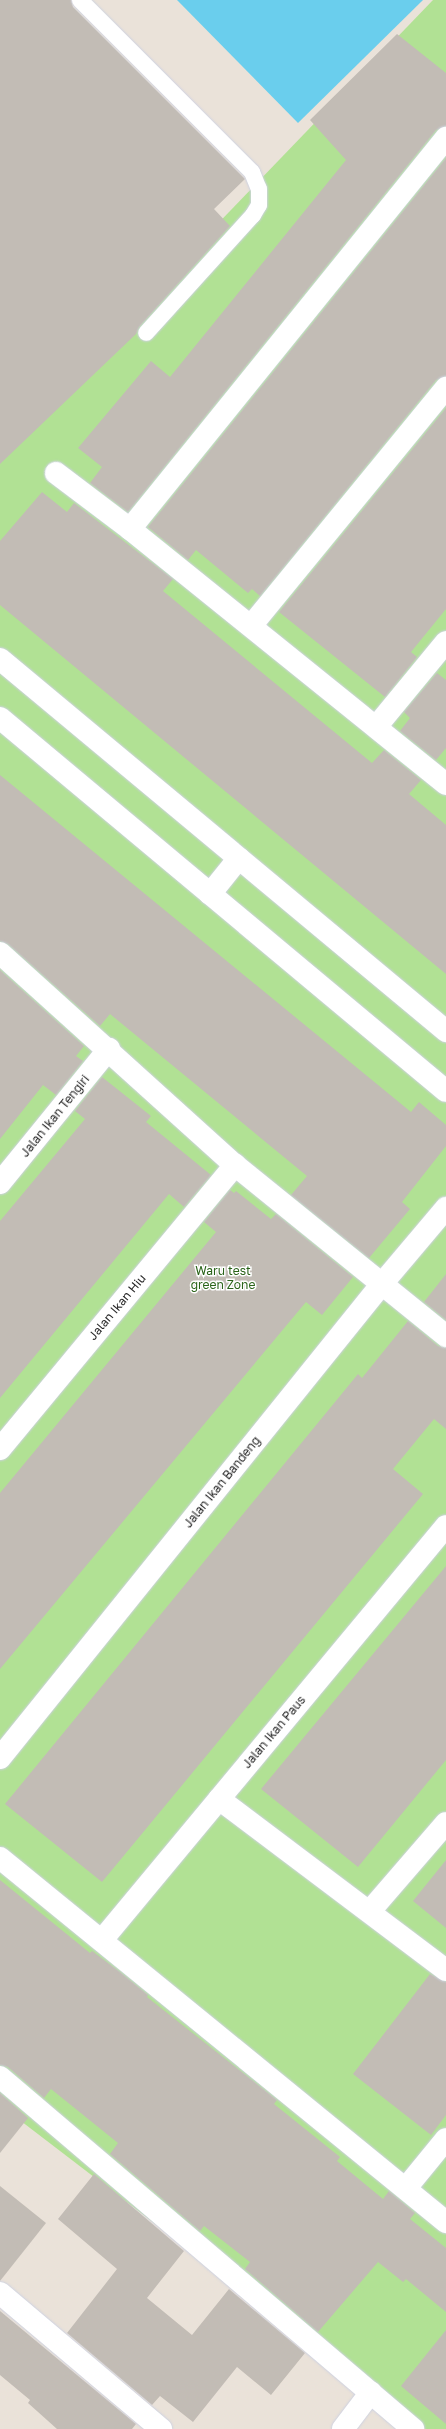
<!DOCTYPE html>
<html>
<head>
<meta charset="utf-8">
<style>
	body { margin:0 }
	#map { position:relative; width:446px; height:2429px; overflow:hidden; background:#eae2d9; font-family:"Golos Text",sans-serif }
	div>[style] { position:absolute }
	.green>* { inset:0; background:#b1e194 }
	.water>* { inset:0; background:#6aceed }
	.building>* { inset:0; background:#c2bcb5 }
	.roads { filter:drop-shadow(0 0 1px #ced2e1) drop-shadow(0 0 1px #ced2e1) }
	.service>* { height:16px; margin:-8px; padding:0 8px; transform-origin:8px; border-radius:8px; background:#fff }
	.minor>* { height:22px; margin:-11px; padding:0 11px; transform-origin:11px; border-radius:11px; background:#fff }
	span { translate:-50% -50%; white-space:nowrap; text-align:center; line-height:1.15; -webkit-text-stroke:3px #fff; paint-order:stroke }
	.street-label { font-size:12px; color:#272727 }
	.park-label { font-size:12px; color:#2a6319 }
</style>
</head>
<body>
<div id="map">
	<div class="green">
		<div style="clip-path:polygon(433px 0,446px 0,446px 2429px,423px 2429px,0 2105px,0 450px)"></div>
	</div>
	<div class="water">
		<div style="clip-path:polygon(177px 0,423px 0,298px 123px)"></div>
	</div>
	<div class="building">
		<div style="clip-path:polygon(0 0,71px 0,73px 7px,245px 179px,214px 209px,230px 226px,139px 327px,136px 334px,0 464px)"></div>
		<div style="clip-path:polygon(397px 34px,446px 73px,446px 126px,436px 130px,128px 512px,90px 483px,102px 467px,78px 448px,151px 361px,170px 377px,346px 160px,310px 120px)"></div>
		<div style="clip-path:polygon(446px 158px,446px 376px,436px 380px,260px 596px,252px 589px,248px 593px,196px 550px,188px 560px,148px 527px)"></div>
		<div style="clip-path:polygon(446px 408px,446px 609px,411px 652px,417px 657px,385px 697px,279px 612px)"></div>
		<div style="clip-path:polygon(42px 492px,67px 512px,74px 503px,173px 579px,163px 591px,372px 763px,384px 750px,421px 780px,409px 794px,446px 825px,446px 974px,0 605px,0 541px)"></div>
		<div style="clip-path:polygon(437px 673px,446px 680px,446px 748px,436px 760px,400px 731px,410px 718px,404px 712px)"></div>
		<div style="clip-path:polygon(0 775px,411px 1112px,419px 1102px,446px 1125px,446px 1146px,402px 1202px,410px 1209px,369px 1258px,291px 1195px,307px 1176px,110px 1014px,100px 1026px,8px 944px,0 941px)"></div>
		<div style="clip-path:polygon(0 970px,84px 1046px,76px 1056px,83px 1061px,56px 1095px,43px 1085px,0 1139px)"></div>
		<div style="clip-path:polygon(102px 1077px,151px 1116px,146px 1122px,211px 1175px,184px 1207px,169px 1194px,0 1398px,0 1221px,85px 1119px,75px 1111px)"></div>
		<div style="clip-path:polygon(230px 1190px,234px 1193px,236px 1191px,271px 1219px,276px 1214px,353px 1277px,322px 1315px,306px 1302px,0 1669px,0 1493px,216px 1232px,204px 1222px)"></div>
		<div style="clip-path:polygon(446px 1274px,446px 1320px,424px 1302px)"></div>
		<div style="clip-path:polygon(408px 1321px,438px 1346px,446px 1348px,446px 1429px,434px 1419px,393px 1469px,423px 1494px,102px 1882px,5px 1804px,358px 1374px,362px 1378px)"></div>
		<div style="clip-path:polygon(446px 1566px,446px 1760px,358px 1867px,261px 1789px)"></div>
		<div style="clip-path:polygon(446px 1860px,446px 1928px,413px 1901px)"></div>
		<div style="clip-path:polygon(0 1880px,90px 1953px,92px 1951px,120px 1972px,148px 1995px,147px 1997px,277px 2100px,274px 2104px,340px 2157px,337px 2161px,383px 2199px,389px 2191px,415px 2213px,410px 2219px,446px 2248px,446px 2312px,406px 2279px,403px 2282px,378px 2262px,318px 2332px,245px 2269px,250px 2262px,204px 2226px,200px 2231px,110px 2154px,118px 2143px,51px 2089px,44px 2098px,8px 2067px,0 2065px)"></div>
		<div style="clip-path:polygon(430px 1974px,446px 1982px,446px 2115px,431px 2135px,353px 2074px)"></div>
		<div style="clip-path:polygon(0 2093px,28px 2118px,0 2153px)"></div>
		<div style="clip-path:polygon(94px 2174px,184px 2251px,147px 2298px,192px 2335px,229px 2289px,305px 2353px,271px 2395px,237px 2367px,193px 2422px,160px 2396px,152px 2405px,67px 2333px,117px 2269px,58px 2219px)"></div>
		<div style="clip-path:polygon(0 2186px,46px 2223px,0 2281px)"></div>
		<div style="clip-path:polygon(0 2311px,136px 2424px,132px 2429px,57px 2429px,28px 2403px,30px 2400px,0 2375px)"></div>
		<div style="clip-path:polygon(446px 2330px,446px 2424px,401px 2386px)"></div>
	</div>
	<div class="roads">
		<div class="service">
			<div style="left:80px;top:0;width:243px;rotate:45deg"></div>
			<div style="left:252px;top:172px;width:18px;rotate:68deg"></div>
			<div style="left:259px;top:189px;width:16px;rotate:90deg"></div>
			<div style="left:259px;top:205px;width:12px;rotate:121deg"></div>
			<div style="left:253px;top:215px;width:159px;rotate:132.2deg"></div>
		</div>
		<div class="minor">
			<div style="left:56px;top:473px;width:93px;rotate:37.1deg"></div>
			<div style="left:130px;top:529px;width:406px;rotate:38.9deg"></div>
			<div style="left:130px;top:529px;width:503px;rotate:-51.06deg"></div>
			<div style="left:251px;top:626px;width:308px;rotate:-50.7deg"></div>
			<div style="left:0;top:659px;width:581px;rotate:39.83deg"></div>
			<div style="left:0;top:718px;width:581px;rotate:39.91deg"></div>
			<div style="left:376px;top:727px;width:110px;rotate:-50.5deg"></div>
			<div style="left:210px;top:894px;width:46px;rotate:-51.1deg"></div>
			<div style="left:0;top:953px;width:316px;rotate:42.1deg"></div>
			<div style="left:235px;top:1165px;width:272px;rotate:39deg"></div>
			<div style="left:0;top:1183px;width:173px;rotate:-50.9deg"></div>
			<div style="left:0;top:1449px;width:369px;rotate:-50.4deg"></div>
			<div style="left:0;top:1758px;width:607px;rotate:-51.15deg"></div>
			<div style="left:381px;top:1285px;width:101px;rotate:-49.8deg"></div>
			<div style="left:219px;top:1799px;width:284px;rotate:37deg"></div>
			<div style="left:0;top:1858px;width:576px;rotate:39.22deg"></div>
			<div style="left:370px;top:1911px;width:116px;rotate:-49.2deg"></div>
			<div style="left:102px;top:1940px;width:538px;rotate:-50.28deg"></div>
			<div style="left:0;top:2077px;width:543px;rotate:40.44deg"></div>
			<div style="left:406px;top:2188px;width:63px;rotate:-50.8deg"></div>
			<div style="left:0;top:2293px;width:211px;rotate:40.2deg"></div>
			<div style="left:343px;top:2429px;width:46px;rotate:-52.9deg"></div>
		</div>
	</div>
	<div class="street-label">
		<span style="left:55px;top:1116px;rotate:-51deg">Jalan Ikan Tengiri</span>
		<span style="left:117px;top:1307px;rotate:-50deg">Jalan Ikan Hiu</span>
		<span style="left:222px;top:1482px;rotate:-51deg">Jalan Ikan Bandeng</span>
		<span style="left:274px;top:1732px;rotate:-50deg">Jalan Ikan Paus</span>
	</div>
	<div class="park-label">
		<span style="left:223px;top:1278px">Waru test<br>green Zone</span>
	</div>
</div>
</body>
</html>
